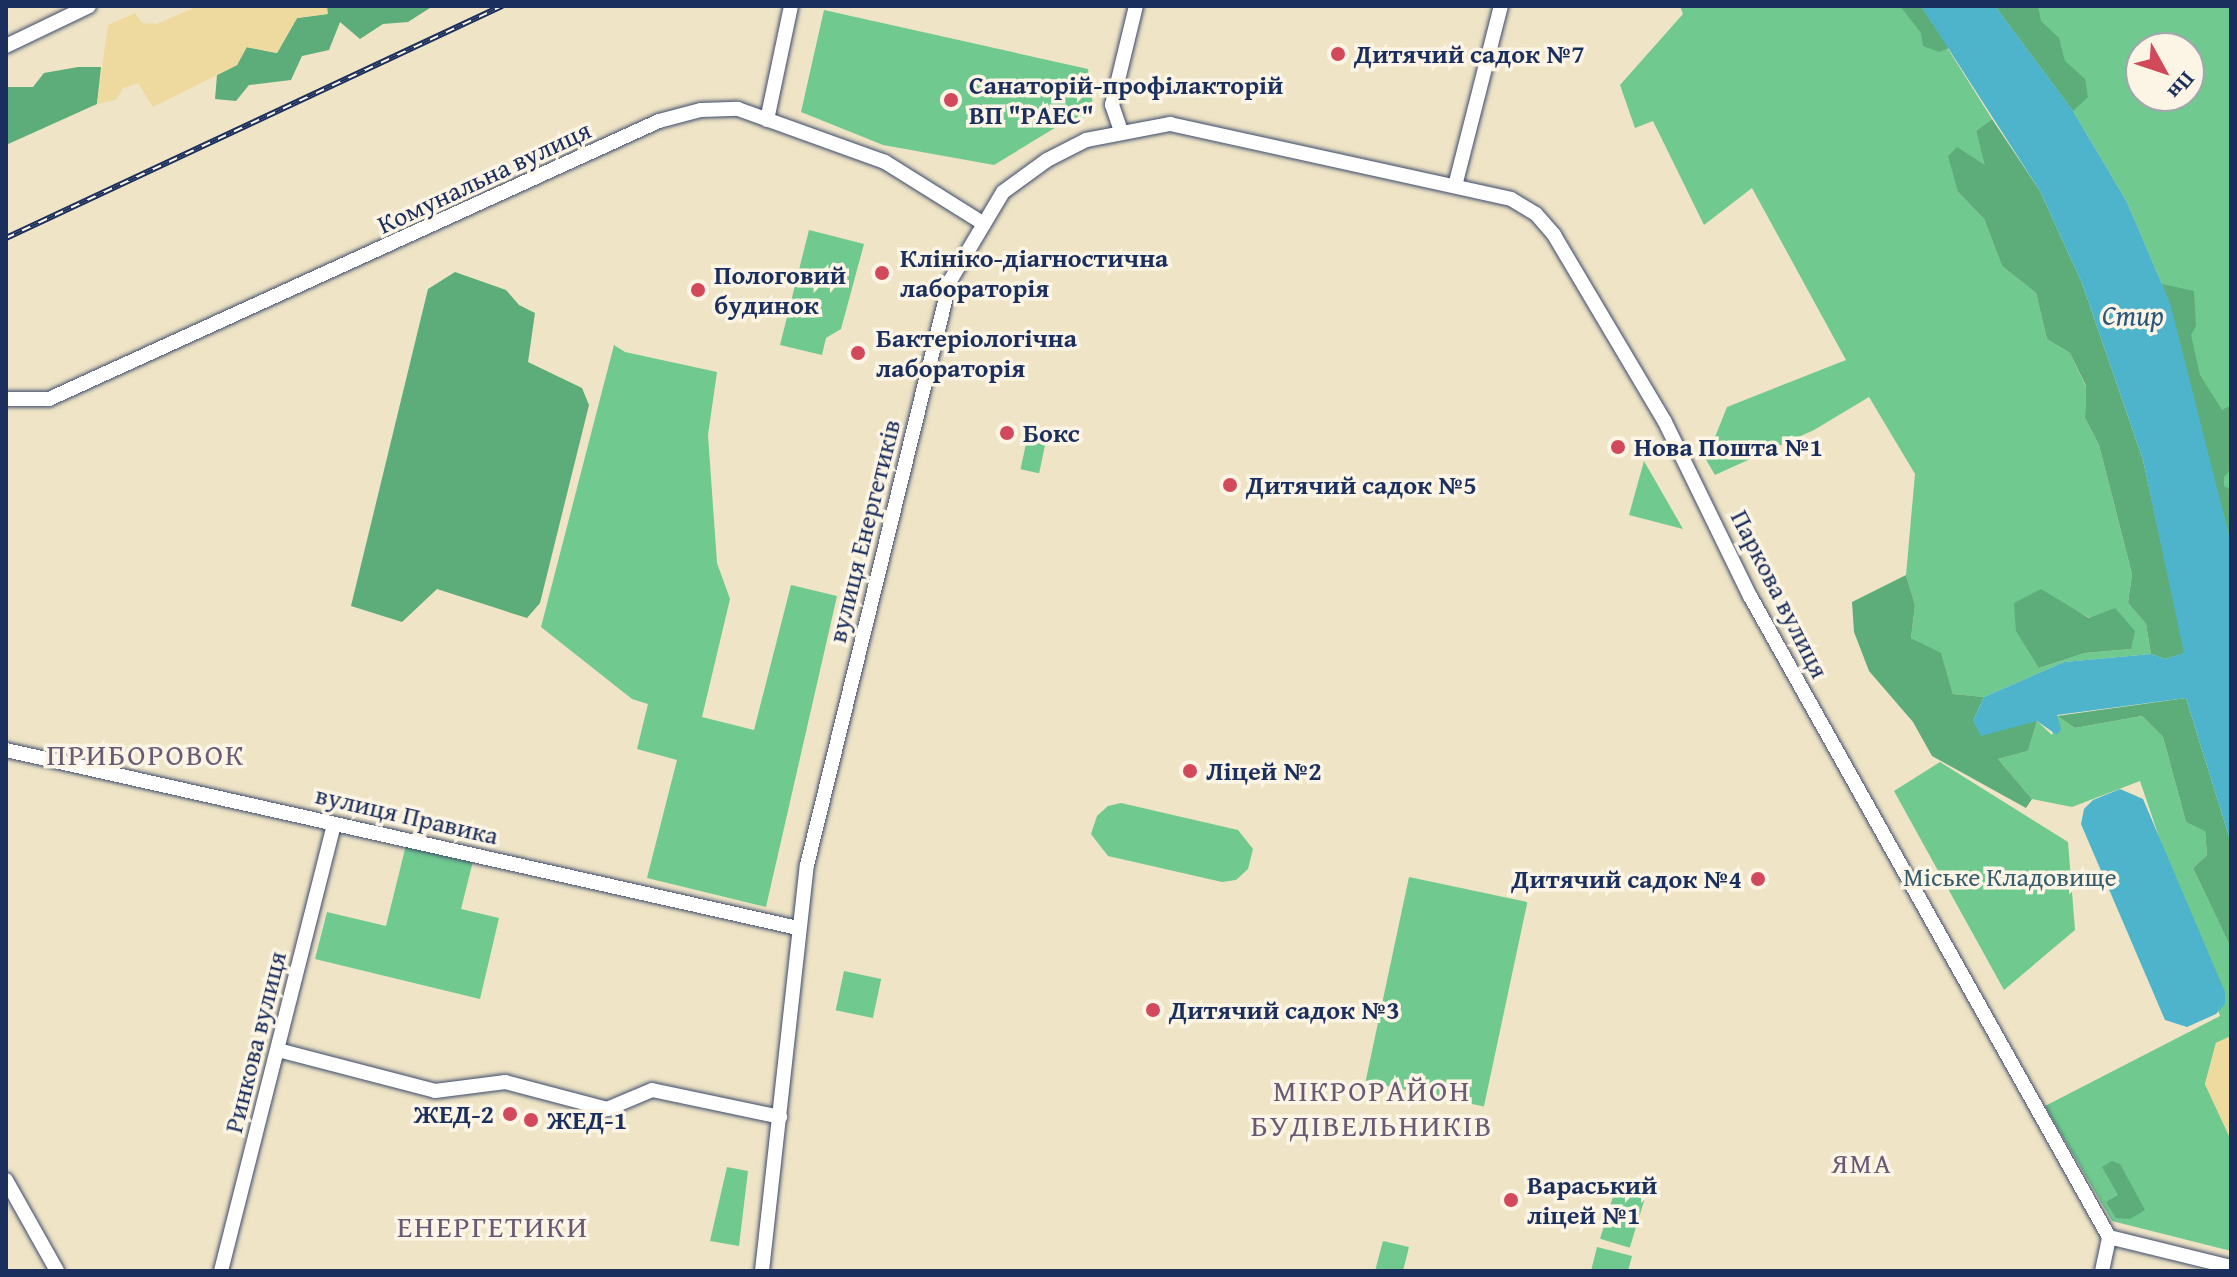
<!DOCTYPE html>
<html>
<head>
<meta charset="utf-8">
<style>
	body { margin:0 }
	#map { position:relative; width:2237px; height:1277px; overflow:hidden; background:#efe4c5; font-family:"Gentium Book Plus",serif }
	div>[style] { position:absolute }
	.green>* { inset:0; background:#70c98f; transform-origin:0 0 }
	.forest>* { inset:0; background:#5cad7a }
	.sand>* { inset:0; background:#eeda9e }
	.water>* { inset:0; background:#4db4cb }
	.roads { filter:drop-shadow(0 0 2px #3b4a6d) drop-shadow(0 0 2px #3b4a6d) }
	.minor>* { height:14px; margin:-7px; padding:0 7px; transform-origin:7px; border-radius:7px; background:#fff }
	.rail>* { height:6px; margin-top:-3px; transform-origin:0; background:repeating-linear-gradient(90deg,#fcf5e5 0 9px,#1b2f5e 0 18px); box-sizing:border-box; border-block:2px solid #1b2f5e }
	.dots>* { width:22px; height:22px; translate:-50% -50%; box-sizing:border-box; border:4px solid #fcf5e5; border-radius:50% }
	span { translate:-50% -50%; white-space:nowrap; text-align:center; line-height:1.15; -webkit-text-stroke:7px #fcf5e5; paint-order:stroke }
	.poi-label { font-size:26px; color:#1b2f5e; font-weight:700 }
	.left { translate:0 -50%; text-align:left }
	.right { translate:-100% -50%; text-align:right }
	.street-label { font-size:26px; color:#1b2f5e }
	.park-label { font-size:26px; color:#355d6d }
	.water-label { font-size:28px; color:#2a577f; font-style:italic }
	.neighbourhood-label { font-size:28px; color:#695975; letter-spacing:2px }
	.quarter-label { font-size:30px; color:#695975; letter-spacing:2px }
	.frame { position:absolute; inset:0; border:8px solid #1b2f5e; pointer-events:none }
	.north { position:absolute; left:2125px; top:32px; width:80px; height:80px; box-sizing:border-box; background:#fcf5e5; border:2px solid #a2a6af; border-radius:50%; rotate:130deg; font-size:22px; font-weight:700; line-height:32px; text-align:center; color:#1b2f5e }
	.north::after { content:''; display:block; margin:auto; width:28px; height:36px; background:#d1495b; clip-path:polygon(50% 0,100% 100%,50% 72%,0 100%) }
</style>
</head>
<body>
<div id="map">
	<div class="green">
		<div style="clip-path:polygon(evenodd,1680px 6px,1921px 6px,1992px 119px,1976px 131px,1986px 165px,1958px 192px,1984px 219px,2002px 266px,2036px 293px,2047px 339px,2070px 353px,2086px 387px,2085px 418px,2099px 445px,2132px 574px,2128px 603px,2146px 624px,2151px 654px,2064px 662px,1984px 697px,1953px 694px,1941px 654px,1911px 638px,1915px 605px,1906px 575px,1915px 474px,1869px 397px,1814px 430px,1715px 475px,1698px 446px,1715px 437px,1727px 407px,1846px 360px,1752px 188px,1704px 225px,1653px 121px,1635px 128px,1620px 85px,1683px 14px,1680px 6px,2066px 605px,2090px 618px,2131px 649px,2085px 653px,2039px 668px,2066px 605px)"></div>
		<div style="clip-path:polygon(evenodd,1995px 6px,2231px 6px,2231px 543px,2170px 303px,2127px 202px,2073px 111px,1995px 6px,2141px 48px,2189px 48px,2189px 96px,2141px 96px,2141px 48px)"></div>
		<div style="clip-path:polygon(824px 10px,1088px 69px,1094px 114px,1058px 126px,994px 165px,883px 145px,801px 112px)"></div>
		<div style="clip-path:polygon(809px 230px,864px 244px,841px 329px,826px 338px,822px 355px,780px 345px)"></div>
		<div style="clip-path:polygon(614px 345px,625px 352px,717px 372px,708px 435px,717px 563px,730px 599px,702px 717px,754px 730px,791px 585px,837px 596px,766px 907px,647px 878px,677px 760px,637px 749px,648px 704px,632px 699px,541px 627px)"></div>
		<div style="left:1028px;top:434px;width:19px;height:36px;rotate:12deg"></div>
		<div style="clip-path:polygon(1644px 461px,1683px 529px,1629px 515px)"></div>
		<div style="clip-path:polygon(2057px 716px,2075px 728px,2142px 716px,2163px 737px,2186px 822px,2205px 830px,2207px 855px,2193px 868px,2231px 948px,2231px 1036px,2216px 1043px,2205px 1084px,2231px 1140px,2231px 1251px,2112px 1221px,2045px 1106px,2220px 1016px,2140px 781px,2072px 807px,2032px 799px,1998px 759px,2028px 751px,2037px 721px,2052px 735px)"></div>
		<div style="clip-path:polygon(1940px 762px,2068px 842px,2075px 930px,2004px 990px,1894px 791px)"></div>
		<div style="clip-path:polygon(1121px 803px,1238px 830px,1253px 849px,1248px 869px,1236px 880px,1222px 882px,1108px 856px,1091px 834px,1097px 816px,1108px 806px)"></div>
		<div style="clip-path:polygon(406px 845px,473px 861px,461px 909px,499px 918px,480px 999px,315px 959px,327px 912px,386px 926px)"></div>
		<div style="left:1409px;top:877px;width:121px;height:209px;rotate:12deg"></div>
		<div style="left:844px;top:971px;width:38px;height:40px;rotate:12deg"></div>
		<div style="clip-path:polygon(727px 1167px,748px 1171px,739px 1246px,710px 1241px)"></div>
		<div style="left:1615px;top:1190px;width:31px;height:51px;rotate:17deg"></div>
		<div style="clip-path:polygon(1383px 1241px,1409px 1247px,1403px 1271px,1375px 1271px)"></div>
		<div style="clip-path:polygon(1597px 1247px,1632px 1256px,1628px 1271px,1591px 1271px)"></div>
	</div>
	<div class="forest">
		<div style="clip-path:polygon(327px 6px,433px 6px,408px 22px,383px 24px,360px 39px,340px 22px,329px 50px,302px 56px,291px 80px,249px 85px,236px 101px,215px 99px,217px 75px,237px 65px,246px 47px,277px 53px,297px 18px,327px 14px)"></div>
		<div style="clip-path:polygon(1900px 6px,1921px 6px,1949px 48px,1939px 52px,1923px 46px,1921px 33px)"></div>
		<div style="clip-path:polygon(1995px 6px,2038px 6px,2041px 21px,2059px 38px,2065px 61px,2085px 79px,2088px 97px,2073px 111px)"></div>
		<div style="clip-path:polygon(78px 67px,101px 67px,97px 104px,6px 145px,6px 87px,33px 87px,44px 73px)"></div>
		<div style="clip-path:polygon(1992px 119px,2040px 191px,2082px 283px,2143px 460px,2185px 653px,2165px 659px,2151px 654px,2146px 624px,2128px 603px,2132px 574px,2099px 445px,2085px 418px,2086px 386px,2070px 353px,2047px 339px,2036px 293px,2002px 266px,1984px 219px,1958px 192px,1948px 156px,1957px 147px,1985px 165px,1976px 131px)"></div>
		<div style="clip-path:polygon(455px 272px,506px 290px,519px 305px,535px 313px,528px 362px,582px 388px,589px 405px,540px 603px,527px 618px,437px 589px,402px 622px,351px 606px,428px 289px)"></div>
		<div style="clip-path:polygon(2162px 284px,2194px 291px,2196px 326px,2191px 335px,2200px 375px,2222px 410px,2231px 405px,2231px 469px,2224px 477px,2224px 486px,2231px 490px,2231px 543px)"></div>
		<div style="clip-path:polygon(1906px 575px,1915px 605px,1911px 638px,1941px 653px,1953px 694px,1984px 697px,1973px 721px,2037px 721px,2028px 751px,1998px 759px,2032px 799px,2026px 808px,1932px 756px,1913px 722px,1869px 671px,1854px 632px,1852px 602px)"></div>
		<div style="clip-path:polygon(2041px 589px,2089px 618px,2115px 608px,2135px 631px,2131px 649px,2085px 653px,2039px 668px,2016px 631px,2014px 603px)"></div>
		<div style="clip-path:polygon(2186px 698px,2231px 843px,2231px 948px,2193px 868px,2207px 855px,2205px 831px,2186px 822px,2163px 737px,2142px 716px,2075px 728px,2057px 716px)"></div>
		<div style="clip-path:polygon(2112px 1161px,2120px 1164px,2145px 1210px,2130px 1219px,2116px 1218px,2106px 1202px,2118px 1195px,2102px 1167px)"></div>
	</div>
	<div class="sand">
		<div style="clip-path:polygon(198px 6px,327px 6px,328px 14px,297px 18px,277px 53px,247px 47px,237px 65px,153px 107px,138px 83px,123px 88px,116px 100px,97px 104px,108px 25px,135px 13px,142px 23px,157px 24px)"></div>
		<div style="clip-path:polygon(2231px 1036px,2231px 1140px,2205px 1084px,2216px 1043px)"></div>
	</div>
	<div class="water">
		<div style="clip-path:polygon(1921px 6px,1995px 6px,2073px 111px,2127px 202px,2170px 303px,2231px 543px,2231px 843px,2186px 698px,2057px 715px,2061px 729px,2057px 735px,2037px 721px,1981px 736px,1973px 721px,1984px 697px,2064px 662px,2151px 654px,2165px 659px,2184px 653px,2143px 460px,2082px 283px,2040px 191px)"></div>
		<div style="clip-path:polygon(2120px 789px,2143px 799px,2225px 992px,2225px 1004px,2216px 1014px,2187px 1027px,2165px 1020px,2081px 824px,2084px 809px,2093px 800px)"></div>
	</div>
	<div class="roads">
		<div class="minor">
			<div style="left:6px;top:46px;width:92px;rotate:-25.7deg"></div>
			<div style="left:767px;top:120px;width:116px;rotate:-78.1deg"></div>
			<div style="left:1121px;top:131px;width:28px;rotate:-109deg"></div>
			<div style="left:1112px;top:105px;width:102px;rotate:-76.4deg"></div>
			<div style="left:1455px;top:186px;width:186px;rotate:-75.7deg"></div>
			<div style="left:6px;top:399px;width:43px"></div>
			<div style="left:49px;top:399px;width:670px;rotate:-24.5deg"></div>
			<div style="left:659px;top:121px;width:43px;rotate:-14.7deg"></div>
			<div style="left:701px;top:110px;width:37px;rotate:-2deg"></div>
			<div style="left:738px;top:109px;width:156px;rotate:19.8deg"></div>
			<div style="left:885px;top:162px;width:113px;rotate:32deg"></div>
			<div style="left:6px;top:750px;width:812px;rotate:12.67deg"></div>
			<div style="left:278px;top:1050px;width:162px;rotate:14.6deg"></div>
			<div style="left:435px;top:1091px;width:71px;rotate:-7.3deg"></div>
			<div style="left:505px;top:1082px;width:106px;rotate:14.8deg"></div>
			<div style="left:607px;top:1109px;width:49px;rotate:-22.9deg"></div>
			<div style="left:652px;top:1090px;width:131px;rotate:11.9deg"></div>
			<div style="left:6px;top:1180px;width:104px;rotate:60.7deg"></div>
			<div style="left:2109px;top:1237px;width:126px;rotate:13.8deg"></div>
			<div style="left:221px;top:1271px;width:461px;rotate:-75.8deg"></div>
			<div style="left:762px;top:1271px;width:408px;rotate:-83.7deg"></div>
			<div style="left:807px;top:865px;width:601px;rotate:-76.24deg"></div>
			<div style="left:950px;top:281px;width:104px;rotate:-59.2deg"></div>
			<div style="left:1003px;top:192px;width:54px;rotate:-36deg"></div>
			<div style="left:1047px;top:160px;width:44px;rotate:-27.1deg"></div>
			<div style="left:1086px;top:140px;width:86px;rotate:-10.8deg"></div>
			<div style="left:1170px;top:124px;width:349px;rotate:12.4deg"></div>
			<div style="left:1511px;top:199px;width:29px;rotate:31deg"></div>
			<div style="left:1536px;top:214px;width:28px;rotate:49deg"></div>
			<div style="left:1554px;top:235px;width:217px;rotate:59.3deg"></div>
			<div style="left:1665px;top:422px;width:194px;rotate:64deg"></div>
			<div style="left:1750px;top:596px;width:735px;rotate:60.75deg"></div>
			<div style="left:2102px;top:1271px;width:35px;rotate:-78deg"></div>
		</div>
	</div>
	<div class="rail">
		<div style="left:6px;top:238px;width:548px;rotate:-25.07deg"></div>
	</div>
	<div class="dots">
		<div style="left:1338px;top:54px;background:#d1495b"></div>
		<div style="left:951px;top:100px;background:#d1495b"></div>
		<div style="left:882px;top:273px;background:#d1495b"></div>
		<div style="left:698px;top:290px;background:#d1495b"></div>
		<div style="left:858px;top:353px;background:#d1495b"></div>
		<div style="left:1007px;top:433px;background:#d1495b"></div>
		<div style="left:1618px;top:447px;background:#d1495b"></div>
		<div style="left:1230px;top:485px;background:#d1495b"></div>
		<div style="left:1190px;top:771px;background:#d1495b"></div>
		<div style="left:1758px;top:879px;background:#d1495b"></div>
		<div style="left:1153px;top:1010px;background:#d1495b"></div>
		<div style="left:510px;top:1114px;background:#d1495b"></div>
		<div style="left:531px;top:1120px;background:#d1495b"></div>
		<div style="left:1511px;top:1200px;background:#d1495b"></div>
	</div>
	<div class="poi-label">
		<span class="left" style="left:1354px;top:54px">Дитячий садок №7</span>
		<span class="left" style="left:969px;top:100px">Санаторій-профілакторій<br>ВП "РАЕС"</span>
		<span class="left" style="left:900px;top:273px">Клініко-діагностична<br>лабораторія</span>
		<span class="left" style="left:714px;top:290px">Пологовий<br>будинок</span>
		<span class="left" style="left:876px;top:353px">Бактеріологічна<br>лабораторія</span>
		<span class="left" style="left:1023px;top:433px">Бокс</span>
		<span class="left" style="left:1634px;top:447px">Нова Пошта №1</span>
		<span class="left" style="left:1246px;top:485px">Дитячий садок №5</span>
		<span class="left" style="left:1206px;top:771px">Ліцей №2</span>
		<span class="right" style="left:1742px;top:879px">Дитячий садок №4</span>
		<span class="left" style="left:1169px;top:1010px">Дитячий садок №3</span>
		<span class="right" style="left:494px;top:1114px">ЖЕД-2</span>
		<span class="left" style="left:547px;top:1120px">ЖЕД-1</span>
		<span class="left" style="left:1527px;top:1200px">Вараський<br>ліцей №1</span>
	</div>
	<div class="street-label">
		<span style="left:484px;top:177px;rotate:-25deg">Комунальна вулиця</span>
		<span style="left:864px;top:531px;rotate:-76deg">вулиця Енергетиків</span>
		<span style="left:1780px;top:594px;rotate:63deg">Паркова вулиця</span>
		<span style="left:407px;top:815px;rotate:13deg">вулиця Правика</span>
		<span style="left:255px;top:1042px;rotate:-76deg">Ринкова вулиця</span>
	</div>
	<div class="park-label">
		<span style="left:2010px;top:877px">Міське Кладовище</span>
	</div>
	<div class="water-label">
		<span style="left:2133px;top:315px">Стир</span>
	</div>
	<div class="neighbourhood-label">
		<span style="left:1862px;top:1163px">ЯМА</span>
	</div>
	<div class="quarter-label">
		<span style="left:146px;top:754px">ПРИБОРОВОК</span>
		<span style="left:1372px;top:1107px">МІКРОРАЙОН<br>БУДІВЕЛЬНИКІВ</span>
		<span style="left:493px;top:1226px">ЕНЕРГЕТИКИ</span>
	</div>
	<div class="frame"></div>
	<div class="north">Пн</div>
</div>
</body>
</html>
